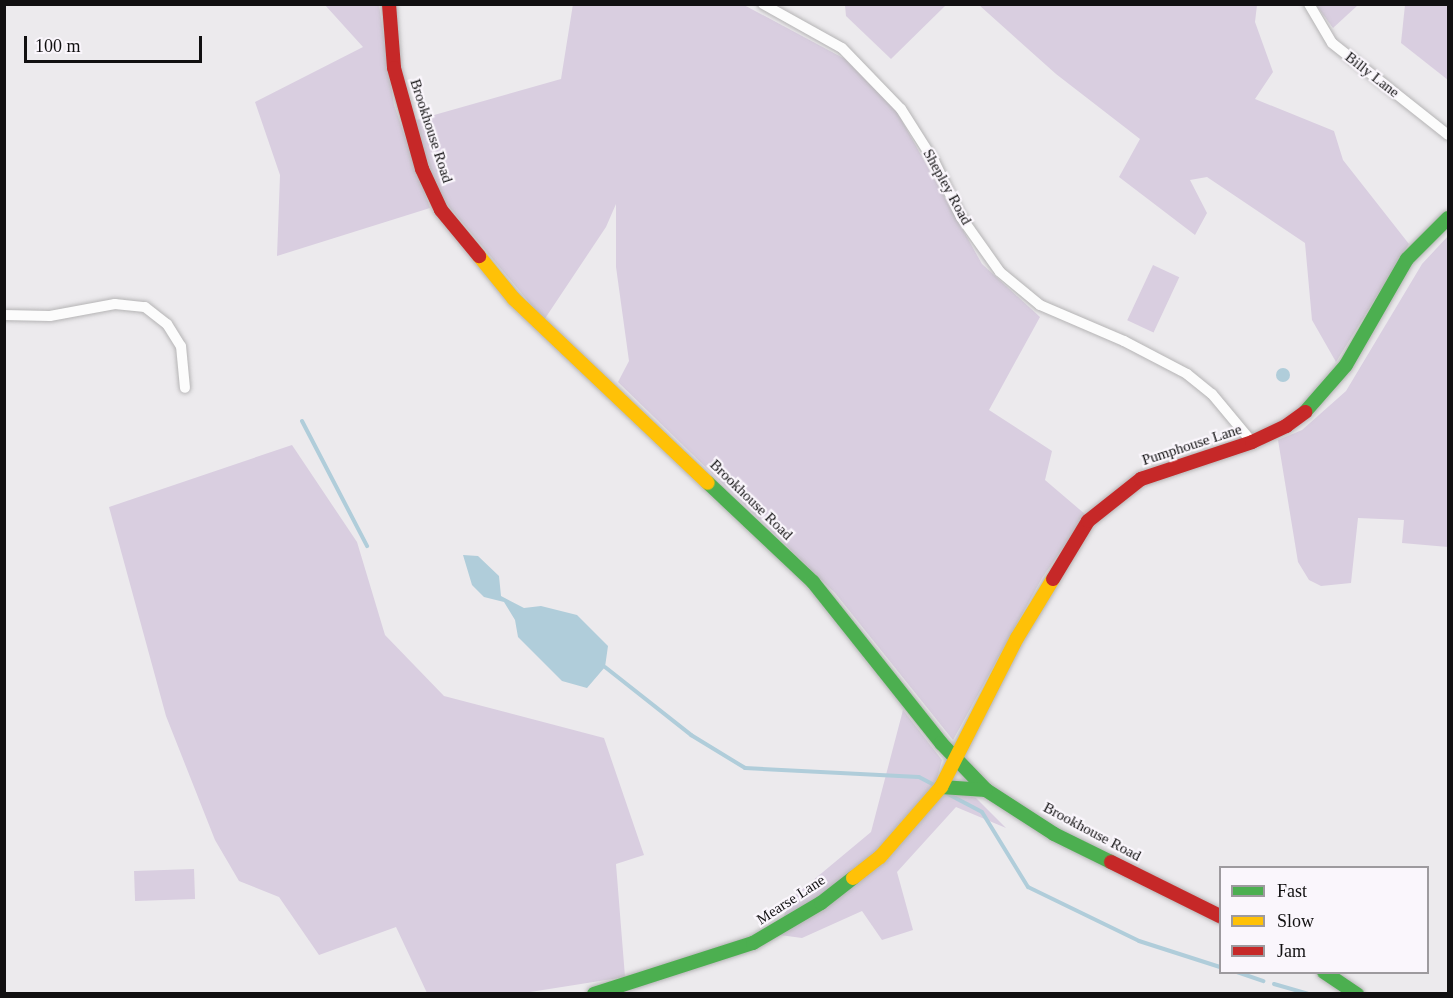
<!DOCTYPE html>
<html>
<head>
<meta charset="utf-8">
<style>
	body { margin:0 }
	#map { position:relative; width:1453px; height:998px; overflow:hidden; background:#eceaed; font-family:Georgia,serif }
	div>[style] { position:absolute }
	.green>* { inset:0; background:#d9cee0; transform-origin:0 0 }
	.water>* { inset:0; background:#b0cdda }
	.round { border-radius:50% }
	.stream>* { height:4px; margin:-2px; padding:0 2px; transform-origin:2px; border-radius:2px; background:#b0cdda }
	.roads { filter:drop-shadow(0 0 2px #b5b4b5) drop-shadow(0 0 2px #b5b4b5) }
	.street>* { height:10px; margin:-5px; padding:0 5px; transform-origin:5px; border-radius:5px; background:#fcfcfc }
	.fast>* { height:14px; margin:-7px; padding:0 7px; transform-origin:7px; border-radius:7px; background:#4caf50 }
	.slow>* { height:14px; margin:-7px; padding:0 7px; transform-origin:7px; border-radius:7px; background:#ffc107 }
	.jam>* { height:14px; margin:-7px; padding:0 7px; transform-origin:7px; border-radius:7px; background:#c62828 }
	span { translate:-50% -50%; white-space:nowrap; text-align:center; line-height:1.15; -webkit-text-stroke:4.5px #faf6fc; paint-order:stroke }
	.street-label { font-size:15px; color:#111011 }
	.frame { position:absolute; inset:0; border:6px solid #111011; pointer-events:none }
	.legend { position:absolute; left:1219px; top:866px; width:210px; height:108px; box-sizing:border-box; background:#faf6fc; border:2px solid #9d9a9e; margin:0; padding:8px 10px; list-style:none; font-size:18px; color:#111011 }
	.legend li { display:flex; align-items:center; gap:12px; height:30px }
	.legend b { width:30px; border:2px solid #9d9a9e }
	.scale { position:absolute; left:24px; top:36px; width:178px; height:27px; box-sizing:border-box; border:3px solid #111011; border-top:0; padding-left:8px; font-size:18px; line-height:21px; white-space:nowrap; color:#111011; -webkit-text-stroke:4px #faf6fc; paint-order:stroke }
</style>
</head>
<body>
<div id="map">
	<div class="green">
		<div style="clip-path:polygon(573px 4px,744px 5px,845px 59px,897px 112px,982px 264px,1040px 317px,989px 410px,1052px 451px,1045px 480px,1086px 515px,1042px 578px,953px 740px,835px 593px,618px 382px,629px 361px,616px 267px,616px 204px,606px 227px,544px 320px,440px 196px,413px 121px,561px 79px)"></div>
		<div style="clip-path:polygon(325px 5px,379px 5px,394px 105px,430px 208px,277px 256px,280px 175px,255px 102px,363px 47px)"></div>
		<div style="clip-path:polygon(845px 5px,845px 4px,946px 5px,891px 59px,846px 16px)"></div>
		<div style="clip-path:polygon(979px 5px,1257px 5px,1255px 22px,1273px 72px,1255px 99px,1334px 131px,1343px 160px,1409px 244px,1336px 362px,1312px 320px,1305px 243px,1207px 177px,1190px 180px,1207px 213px,1195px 235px,1119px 177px,1140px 139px,1056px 74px)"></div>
		<div style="clip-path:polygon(1316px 5px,1358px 5px,1333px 28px)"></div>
		<div style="clip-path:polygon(1405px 5px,1448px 5px,1448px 80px,1401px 43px)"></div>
		<div style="clip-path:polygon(1448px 236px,1448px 547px,1402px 543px,1404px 520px,1358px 518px,1351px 583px,1321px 586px,1309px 580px,1298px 562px,1278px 440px,1302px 430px,1346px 391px,1422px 264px)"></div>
		<div style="left:1153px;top:265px;width:29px;height:61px;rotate:25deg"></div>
		<div style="clip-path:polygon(292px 445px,357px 542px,385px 635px,444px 696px,604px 738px,644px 855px,616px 864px,625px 977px,524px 993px,427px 993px,396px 927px,319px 955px,279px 897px,239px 881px,215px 840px,166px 716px,109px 507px)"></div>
		<div style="clip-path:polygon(903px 710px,942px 760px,936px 782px,944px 788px,976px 798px,1006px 828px,956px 807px,897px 872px,913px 930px,882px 940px,862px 911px,802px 938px,780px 935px,787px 902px,871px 832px)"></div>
		<div style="left:194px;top:869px;width:30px;height:60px;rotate:88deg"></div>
	</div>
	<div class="water">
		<div class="round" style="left:1276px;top:368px;width:14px;height:14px"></div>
		<div style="clip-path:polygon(463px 555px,478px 556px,499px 576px,501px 596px,524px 608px,541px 606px,577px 615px,608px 646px,605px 667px,587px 688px,562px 681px,518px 637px,515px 620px,504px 602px,484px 597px,472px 585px)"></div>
	</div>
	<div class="stream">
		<div style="left:302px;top:421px;width:141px;rotate:62.5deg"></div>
		<div style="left:605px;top:667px;width:110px;rotate:38.3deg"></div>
		<div style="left:691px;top:735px;width:63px;rotate:31.4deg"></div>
		<div style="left:745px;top:768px;width:174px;rotate:3deg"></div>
		<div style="left:919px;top:777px;width:15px;rotate:28deg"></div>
		<div style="left:948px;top:794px;width:38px;rotate:28deg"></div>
		<div style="left:982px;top:812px;width:88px;rotate:58.5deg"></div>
		<div style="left:1028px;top:887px;width:123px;rotate:25.9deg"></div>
		<div style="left:1139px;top:941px;width:85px;rotate:17.8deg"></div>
		<div style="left:1237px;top:972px;width:28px;rotate:19deg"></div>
		<div style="left:1274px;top:984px;width:35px;rotate:16deg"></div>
	</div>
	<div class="roads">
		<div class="street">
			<div style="left:763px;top:4px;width:90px;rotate:29.1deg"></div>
			<div style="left:842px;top:48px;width:85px;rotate:46deg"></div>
			<div style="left:901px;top:109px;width:62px;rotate:57.6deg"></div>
			<div style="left:934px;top:161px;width:62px;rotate:64.3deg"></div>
			<div style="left:961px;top:217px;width:67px;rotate:54.7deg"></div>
			<div style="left:1000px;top:272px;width:52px;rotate:39.5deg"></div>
			<div style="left:1040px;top:305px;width:91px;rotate:23.2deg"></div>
			<div style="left:1124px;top:341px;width:71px;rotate:27.6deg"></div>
			<div style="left:1187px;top:374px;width:32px;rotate:39deg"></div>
			<div style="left:1212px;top:394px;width:62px;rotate:50.2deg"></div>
			<div style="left:1309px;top:4px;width:45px;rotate:59.5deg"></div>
			<div style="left:1332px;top:43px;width:148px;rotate:38.4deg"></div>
			<div style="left:4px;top:315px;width:46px;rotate:1.2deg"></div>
			<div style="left:50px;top:316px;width:66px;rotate:-10.5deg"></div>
			<div style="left:115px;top:304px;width:30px;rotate:6deg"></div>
			<div style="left:145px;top:307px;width:28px;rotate:38deg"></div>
			<div style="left:167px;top:324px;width:26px;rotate:58deg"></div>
			<div style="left:181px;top:346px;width:42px;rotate:84.6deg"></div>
		</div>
		<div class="fast">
			<div style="left:1305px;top:412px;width:62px;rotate:-48.9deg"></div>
			<div style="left:1346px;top:365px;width:122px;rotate:-60.1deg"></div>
			<div style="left:1407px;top:259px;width:58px;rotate:-45deg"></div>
			<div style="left:708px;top:483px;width:144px;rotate:43.3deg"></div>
			<div style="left:813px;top:582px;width:206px;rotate:51.5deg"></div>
			<div style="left:941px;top:743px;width:65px;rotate:46.2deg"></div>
			<div style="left:986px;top:790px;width:81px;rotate:32.9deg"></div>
			<div style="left:1054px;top:834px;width:64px;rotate:26.2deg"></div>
			<div style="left:941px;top:787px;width:45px;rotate:3.8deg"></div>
			<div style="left:1324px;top:972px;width:40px;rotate:34deg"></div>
			<div style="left:594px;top:994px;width:167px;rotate:-17.8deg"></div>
			<div style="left:753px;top:943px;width:79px;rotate:-30.5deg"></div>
			<div style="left:821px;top:903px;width:41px;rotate:-38deg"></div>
		</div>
		<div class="slow">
			<div style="left:479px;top:256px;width:55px;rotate:50.9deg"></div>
			<div style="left:514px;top:299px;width:267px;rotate:43.5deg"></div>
			<div style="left:853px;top:878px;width:34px;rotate:-38deg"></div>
			<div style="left:880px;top:857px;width:93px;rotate:-48.9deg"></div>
			<div style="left:941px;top:787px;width:167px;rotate:-63deg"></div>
			<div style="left:1017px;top:638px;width:69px;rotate:-58.6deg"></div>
		</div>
		<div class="jam">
			<div style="left:389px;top:4px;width:64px;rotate:85.5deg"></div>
			<div style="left:394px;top:68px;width:105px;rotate:74.5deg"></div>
			<div style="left:422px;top:169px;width:45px;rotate:65.1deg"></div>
			<div style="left:441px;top:210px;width:60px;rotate:50.4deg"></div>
			<div style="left:1053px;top:579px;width:68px;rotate:-58.9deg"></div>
			<div style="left:1088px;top:521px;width:68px;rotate:-38.4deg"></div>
			<div style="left:1141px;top:479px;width:117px;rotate:-18.4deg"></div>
			<div style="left:1252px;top:442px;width:38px;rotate:-25deg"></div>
			<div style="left:1286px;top:426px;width:24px;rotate:-36deg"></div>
			<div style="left:1111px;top:862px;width:122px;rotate:26.4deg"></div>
		</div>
	</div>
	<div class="street-label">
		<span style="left:1372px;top:75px;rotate:38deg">Billy Lane</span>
		<span style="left:431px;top:131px;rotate:72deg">Brookhouse Road</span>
		<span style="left:947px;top:187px;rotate:61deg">Shepley Road</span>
		<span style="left:1192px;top:445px;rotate:-18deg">Pumphouse Lane</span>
		<span style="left:751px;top:500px;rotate:44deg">Brookhouse Road</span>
		<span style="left:1092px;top:832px;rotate:28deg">Brookhouse Road</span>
		<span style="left:791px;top:900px;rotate:-33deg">Mearse Lane</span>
	</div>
	<div class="frame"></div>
	<ul class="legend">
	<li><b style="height:8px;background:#4caf50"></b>Fast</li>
	<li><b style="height:8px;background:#ffc107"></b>Slow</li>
	<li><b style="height:8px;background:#c62828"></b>Jam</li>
	</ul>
	<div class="scale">100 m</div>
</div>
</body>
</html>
